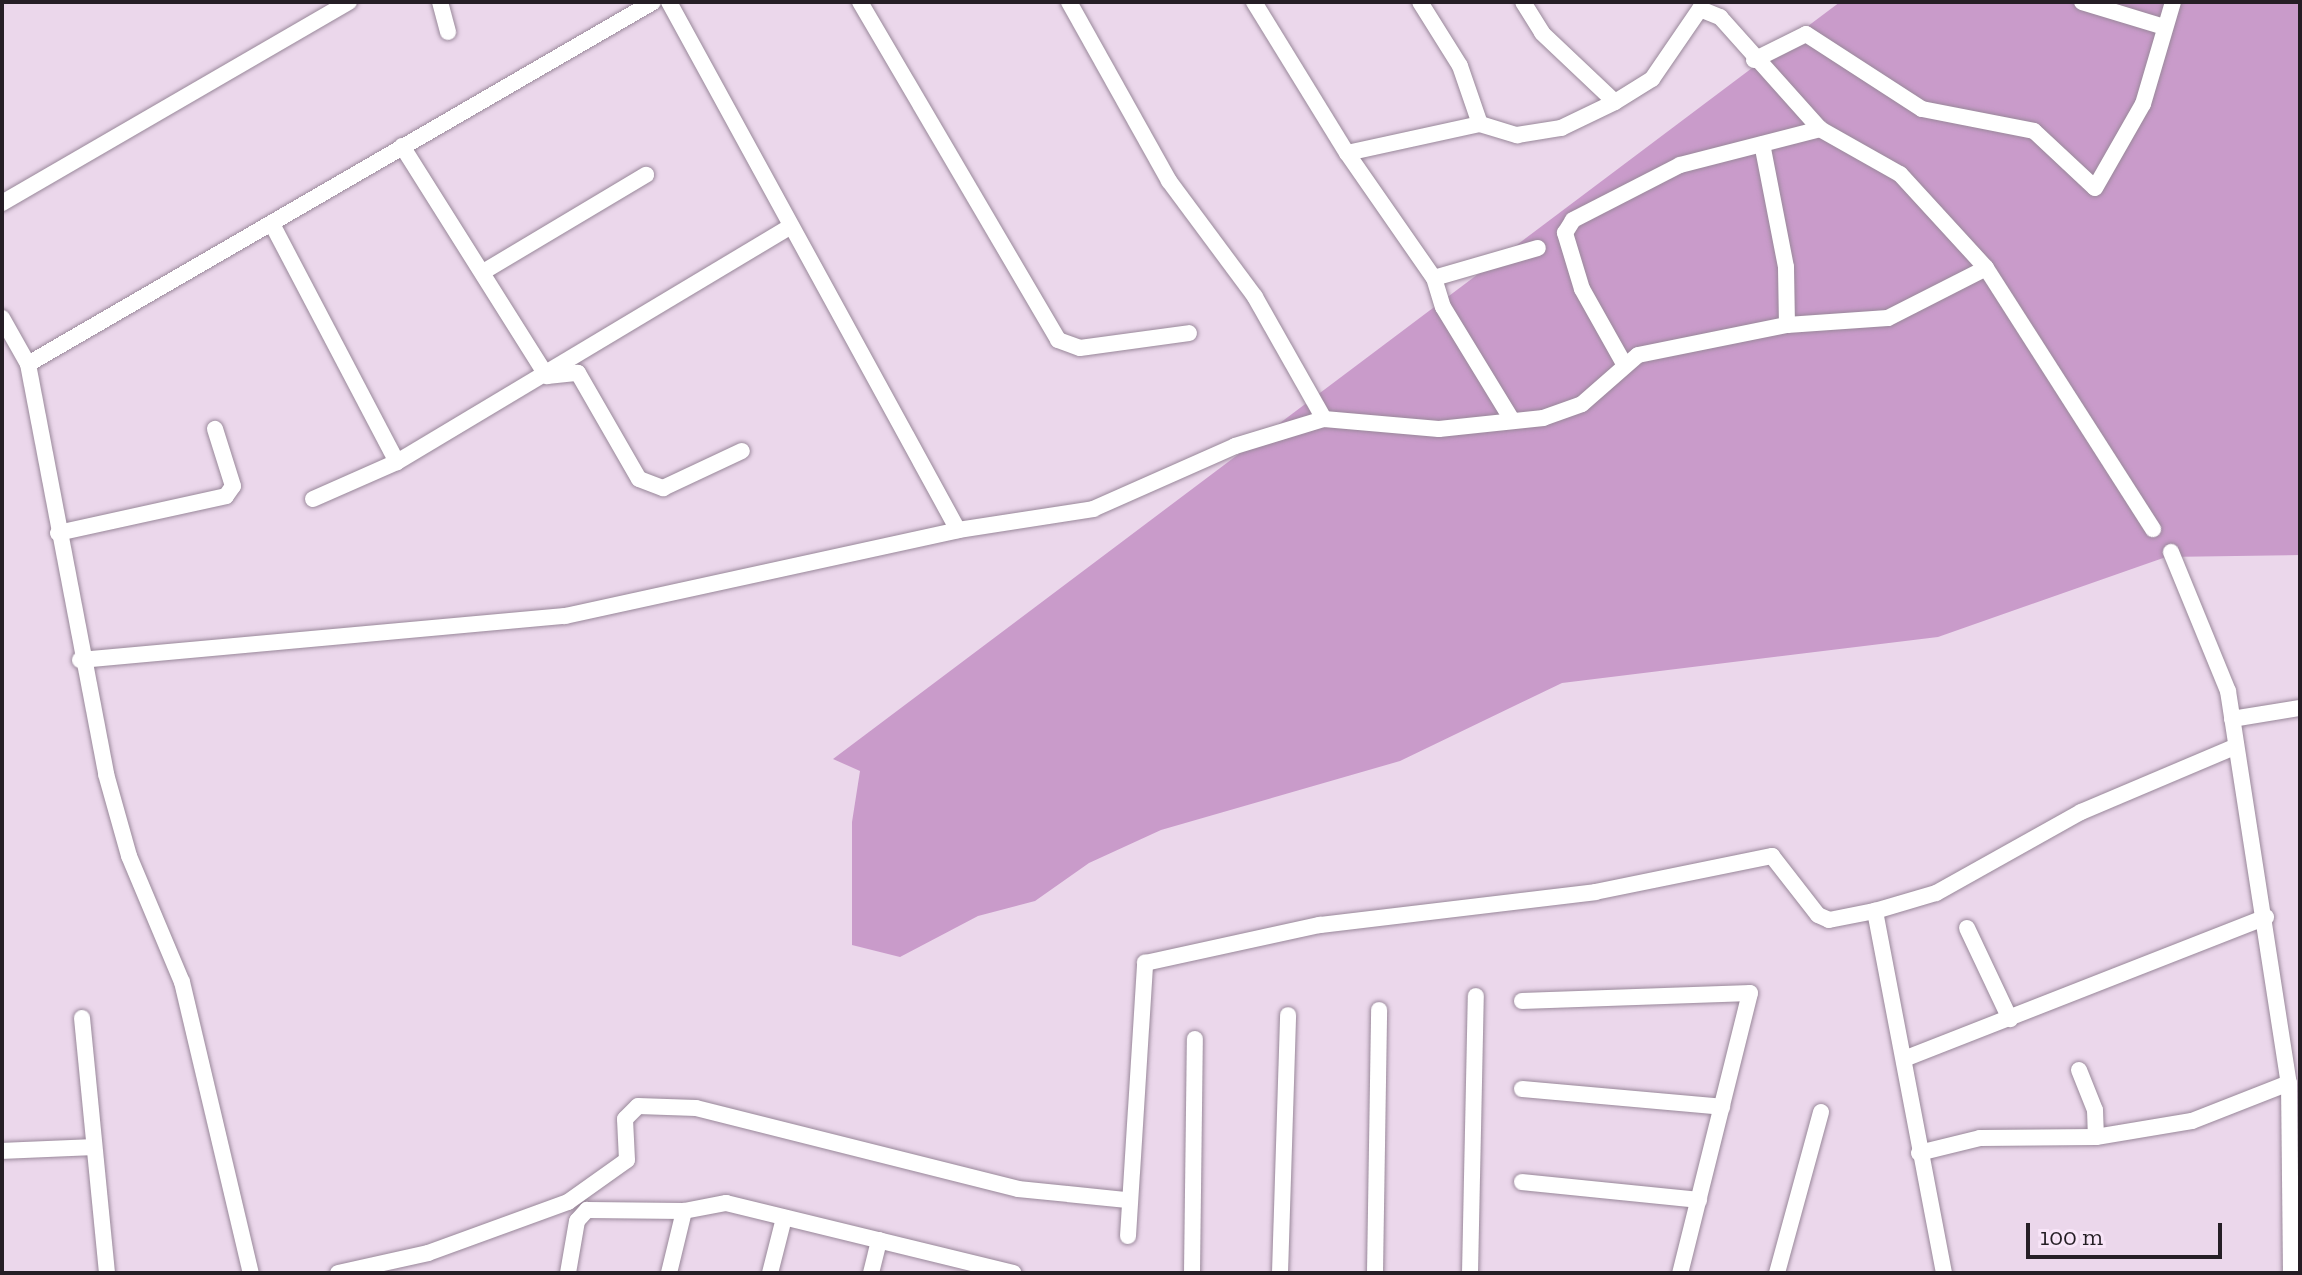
<!DOCTYPE html>
<html>
<head>
<meta charset="utf-8">
<style>
	body { margin:0 }
	#map { position:relative; width:2302px; height:1275px; overflow:hidden; background:#ebd7eb; font-family:"Zilla Slab",serif }
	div>[style] { position:absolute }
	.green>* { inset:0; background:#c99bca }
	.roads { filter:drop-shadow(0 0 2px #99889a) drop-shadow(0 0 2px #99889a) }
	.minor>* { height:16px; margin:-8px; padding:0 8px; transform-origin:8px; border-radius:8px; background:#fff }
	span { translate:-50% -50%; white-space:nowrap; text-align:center; line-height:1.15; -webkit-text-stroke:7px #f8e5f8; paint-order:stroke }
	.frame { position:absolute; inset:0; border:4px solid #251e25; pointer-events:none }
	.scale { position:absolute; left:2026px; top:1223px; width:196px; height:36px; box-sizing:border-box; border:4px solid #251e25; border-top:0; padding-left:10px; font-size:24px; line-height:28px; white-space:nowrap; color:#251e25; -webkit-text-stroke:6px #f8e5f8; paint-order:stroke }
</style>
</head>
<body>
<div id="map">
	<div class="green">
		<div style="clip-path:polygon(1840px 2px,2300px 2px,2300px 555px,2166px 557px,1938px 637px,1562px 683px,1400px 761px,1161px 830px,1089px 863px,1035px 901px,978px 916px,900px 957px,852px 945px,852px 822px,860px 771px,833px 759px)"></div>
	</div>
	<div class="roads">
		<div class="minor">
			<div style="left:440px;top:2px;width:31px;rotate:75deg"></div>
			<div style="left:669px;top:2px;width:602px;rotate:61.31deg"></div>
			<div style="left:860px;top:2px;width:392px;rotate:59.6deg"></div>
			<div style="left:1058px;top:340px;width:23px;rotate:20deg"></div>
			<div style="left:1080px;top:348px;width:110px;rotate:-7.8deg"></div>
			<div style="left:1069px;top:2px;width:205px;rotate:60.8deg"></div>
			<div style="left:1169px;top:181px;width:144px;rotate:53.4deg"></div>
			<div style="left:1255px;top:297px;width:140px;rotate:60.5deg"></div>
			<div style="left:1324px;top:419px;width:115px;rotate:5deg"></div>
			<div style="left:1439px;top:429px;width:105px;rotate:-6deg"></div>
			<div style="left:1543px;top:418px;width:41px;rotate:-19.7deg"></div>
			<div style="left:1582px;top:404px;width:74px;rotate:-41.2deg"></div>
			<div style="left:1638px;top:355px;width:152px;rotate:-11.4deg"></div>
			<div style="left:1787px;top:325px;width:58px;rotate:-91deg"></div>
			<div style="left:1786px;top:267px;width:125px;rotate:-101deg"></div>
			<div style="left:1254px;top:2px;width:177px;rotate:58.4deg"></div>
			<div style="left:1347px;top:153px;width:136px;rotate:-12.3deg"></div>
			<div style="left:1480px;top:124px;width:39px;rotate:17deg"></div>
			<div style="left:1517px;top:135px;width:45px;rotate:-9deg"></div>
			<div style="left:1561px;top:128px;width:60px;rotate:-25.7deg"></div>
			<div style="left:1420px;top:2px;width:75px;rotate:58deg"></div>
			<div style="left:1460px;top:66px;width:61px;rotate:71deg"></div>
			<div style="left:1523px;top:2px;width:36px;rotate:58deg"></div>
			<div style="left:1542px;top:33px;width:100px;rotate:43.4deg"></div>
			<div style="left:1615px;top:102px;width:44px;rotate:-31.9deg"></div>
			<div style="left:1652px;top:79px;width:85px;rotate:-55.6deg"></div>
			<div style="left:1700px;top:9px;width:22px;rotate:22deg"></div>
			<div style="left:1720px;top:17px;width:150px;rotate:48.2deg"></div>
			<div style="left:1820px;top:129px;width:92px;rotate:29.4deg"></div>
			<div style="left:1900px;top:174px;width:127px;rotate:47.5deg"></div>
			<div style="left:1986px;top:268px;width:310px;rotate:57.4deg"></div>
			<div style="left:2082px;top:2px;width:83px;rotate:16.9deg"></div>
			<div style="left:1754px;top:60px;width:58px;rotate:-26.6deg"></div>
			<div style="left:1806px;top:34px;width:138px;rotate:32.9deg"></div>
			<div style="left:1922px;top:109px;width:114px;rotate:11.1deg"></div>
			<div style="left:2034px;top:131px;width:83px;rotate:43.1deg"></div>
			<div style="left:2095px;top:188px;width:97px;rotate:-60.3deg"></div>
			<div style="left:2143px;top:104px;width:106px;rotate:-73.6deg"></div>
			<div style="left:402px;top:146px;width:272px;rotate:57.8deg"></div>
			<div style="left:547px;top:376px;width:31px;rotate:-6deg"></div>
			<div style="left:578px;top:373px;width:122px;rotate:60.1deg"></div>
			<div style="left:639px;top:479px;width:26px;rotate:21deg"></div>
			<div style="left:663px;top:488px;width:87px;rotate:-25.1deg"></div>
			<div style="left:1347px;top:153px;width:152px;rotate:55.2deg"></div>
			<div style="left:1434px;top:278px;width:30px;rotate:73deg"></div>
			<div style="left:1443px;top:307px;width:132px;rotate:58.6deg"></div>
			<div style="left:2px;top:203px;width:401px;rotate:-30.1deg"></div>
			<div style="left:272px;top:224px;width:269px;rotate:62.3deg"></div>
			<div style="left:483px;top:272px;width:190px;rotate:-30.8deg"></div>
			<div style="left:1434px;top:278px;width:108px;rotate:-16.1deg"></div>
			<div style="left:2px;top:318px;width:53px;rotate:60.5deg"></div>
			<div style="left:28px;top:364px;width:417px;rotate:79.2deg"></div>
			<div style="left:106px;top:774px;width:85px;rotate:74.3deg"></div>
			<div style="left:129px;top:856px;width:137px;rotate:67.2deg"></div>
			<div style="left:182px;top:982px;width:299px;rotate:76.7deg"></div>
			<div style="left:1787px;top:325px;width:101px;rotate:-4deg"></div>
			<div style="left:1888px;top:318px;width:110px;rotate:-27deg"></div>
			<div style="left:1623px;top:362px;width:84px;rotate:-119.3deg"></div>
			<div style="left:1582px;top:289px;width:59px;rotate:-106.9deg"></div>
			<div style="left:1565px;top:233px;width:15px;rotate:-58deg"></div>
			<div style="left:1573px;top:220px;width:120px;rotate:-27.2deg"></div>
			<div style="left:1680px;top:165px;width:145px;rotate:-14.4deg"></div>
			<div style="left:28px;top:364px;width:722px;rotate:-30.08deg"></div>
			<div style="left:313px;top:499px;width:92px;rotate:-23.8deg"></div>
			<div style="left:397px;top:462px;width:458px;rotate:-30.9deg"></div>
			<div style="left:58px;top:533px;width:172px;rotate:-12.4deg"></div>
			<div style="left:226px;top:496px;width:12px;rotate:-55deg"></div>
			<div style="left:233px;top:486px;width:60px;rotate:-107.5deg"></div>
			<div style="left:2171px;top:552px;width:150px;rotate:67.7deg"></div>
			<div style="left:2228px;top:691px;width:397px;rotate:81.2deg"></div>
			<div style="left:2289px;top:1083px;width:190px;rotate:89.4deg"></div>
			<div style="left:80px;top:660px;width:487px;rotate:-5.2deg"></div>
			<div style="left:565px;top:616px;width:402px;rotate:-12.3deg"></div>
			<div style="left:958px;top:530px;width:137px;rotate:-8.8deg"></div>
			<div style="left:1093px;top:509px;width:155px;rotate:-23.9deg"></div>
			<div style="left:1235px;top:446px;width:93px;rotate:-16.9deg"></div>
			<div style="left:2232px;top:719px;width:69px;rotate:-9.2deg"></div>
			<div style="left:1967px;top:928px;width:101px;rotate:64.7deg"></div>
			<div style="left:1522px;top:1001px;width:228px;rotate:-2deg"></div>
			<div style="left:1750px;top:993px;width:289px;rotate:104deg"></div>
			<div style="left:82px;top:1018px;width:256px;rotate:84.4deg"></div>
			<div style="left:1904px;top:1059px;width:389px;rotate:-21.4deg"></div>
			<div style="left:2079px;top:1070px;width:43px;rotate:68.2deg"></div>
			<div style="left:2095px;top:1110px;width:27px;rotate:88deg"></div>
			<div style="left:2096px;top:1137px;width:97px;rotate:-9.5deg"></div>
			<div style="left:2192px;top:1121px;width:104px;rotate:-21.4deg"></div>
			<div style="left:1522px;top:1089px;width:201px;rotate:5.1deg"></div>
			<div style="left:2px;top:1151px;width:91px;rotate:-2.5deg"></div>
			<div style="left:1919px;top:1153px;width:63px;rotate:-13.8deg"></div>
			<div style="left:1980px;top:1138px;width:116px;rotate:-0.5deg"></div>
			<div style="left:1522px;top:1182px;width:178px;rotate:5.8deg"></div>
			<div style="left:1128px;top:1236px;width:274px;rotate:-86.4deg"></div>
			<div style="left:1145px;top:963px;width:179px;rotate:-12.3deg"></div>
			<div style="left:1320px;top:925px;width:277px;rotate:-6.8deg"></div>
			<div style="left:1595px;top:892px;width:181px;rotate:-11.5deg"></div>
			<div style="left:1772px;top:856px;width:75px;rotate:52.1deg"></div>
			<div style="left:1818px;top:915px;width:12px;rotate:24deg"></div>
			<div style="left:1829px;top:920px;width:47px;rotate:-11.1deg"></div>
			<div style="left:338px;top:1273px;width:92px;rotate:-12.5deg"></div>
			<div style="left:428px;top:1253px;width:149px;rotate:-20deg"></div>
			<div style="left:568px;top:1202px;width:72px;rotate:-35.4deg"></div>
			<div style="left:627px;top:1160px;width:41px;rotate:-92.8deg"></div>
			<div style="left:625px;top:1119px;width:18px;rotate:-45deg"></div>
			<div style="left:638px;top:1106px;width:58px;rotate:2deg"></div>
			<div style="left:696px;top:1108px;width:332px;rotate:14.1deg"></div>
			<div style="left:1018px;top:1189px;width:110px;rotate:5.8deg"></div>
			<div style="left:568px;top:1273px;width:53px;rotate:-80.2deg"></div>
			<div style="left:577px;top:1221px;width:15px;rotate:-48deg"></div>
			<div style="left:587px;top:1210px;width:97px;rotate:0.6deg"></div>
			<div style="left:684px;top:1211px;width:43px;rotate:-10.8deg"></div>
			<div style="left:726px;top:1203px;width:296px;rotate:13.7deg"></div>
			<div style="left:669px;top:1273px;width:64px;rotate:-76.4deg"></div>
			<div style="left:770px;top:1273px;width:57px;rotate:-75.7deg"></div>
			<div style="left:871px;top:1273px;width:34px;rotate:-76deg"></div>
			<div style="left:1192px;top:1273px;width:234px;rotate:-89.3deg"></div>
			<div style="left:1280px;top:1273px;width:258px;rotate:-88.2deg"></div>
			<div style="left:1375px;top:1273px;width:263px;rotate:-89.1deg"></div>
			<div style="left:1470px;top:1273px;width:277px;rotate:-88.8deg"></div>
			<div style="left:1777px;top:1273px;width:167px;rotate:-74.7deg"></div>
			<div style="left:1944px;top:1273px;width:369px;rotate:-100.8deg"></div>
			<div style="left:1875px;top:911px;width:64px;rotate:-16.4deg"></div>
			<div style="left:1936px;top:893px;width:166px;rotate:-29.2deg"></div>
			<div style="left:2081px;top:812px;width:166px;rotate:-23deg"></div>
		</div>
	</div>
	<div class="frame"></div>
	<div class="scale">100 m</div>
</div>
</body>
</html>
